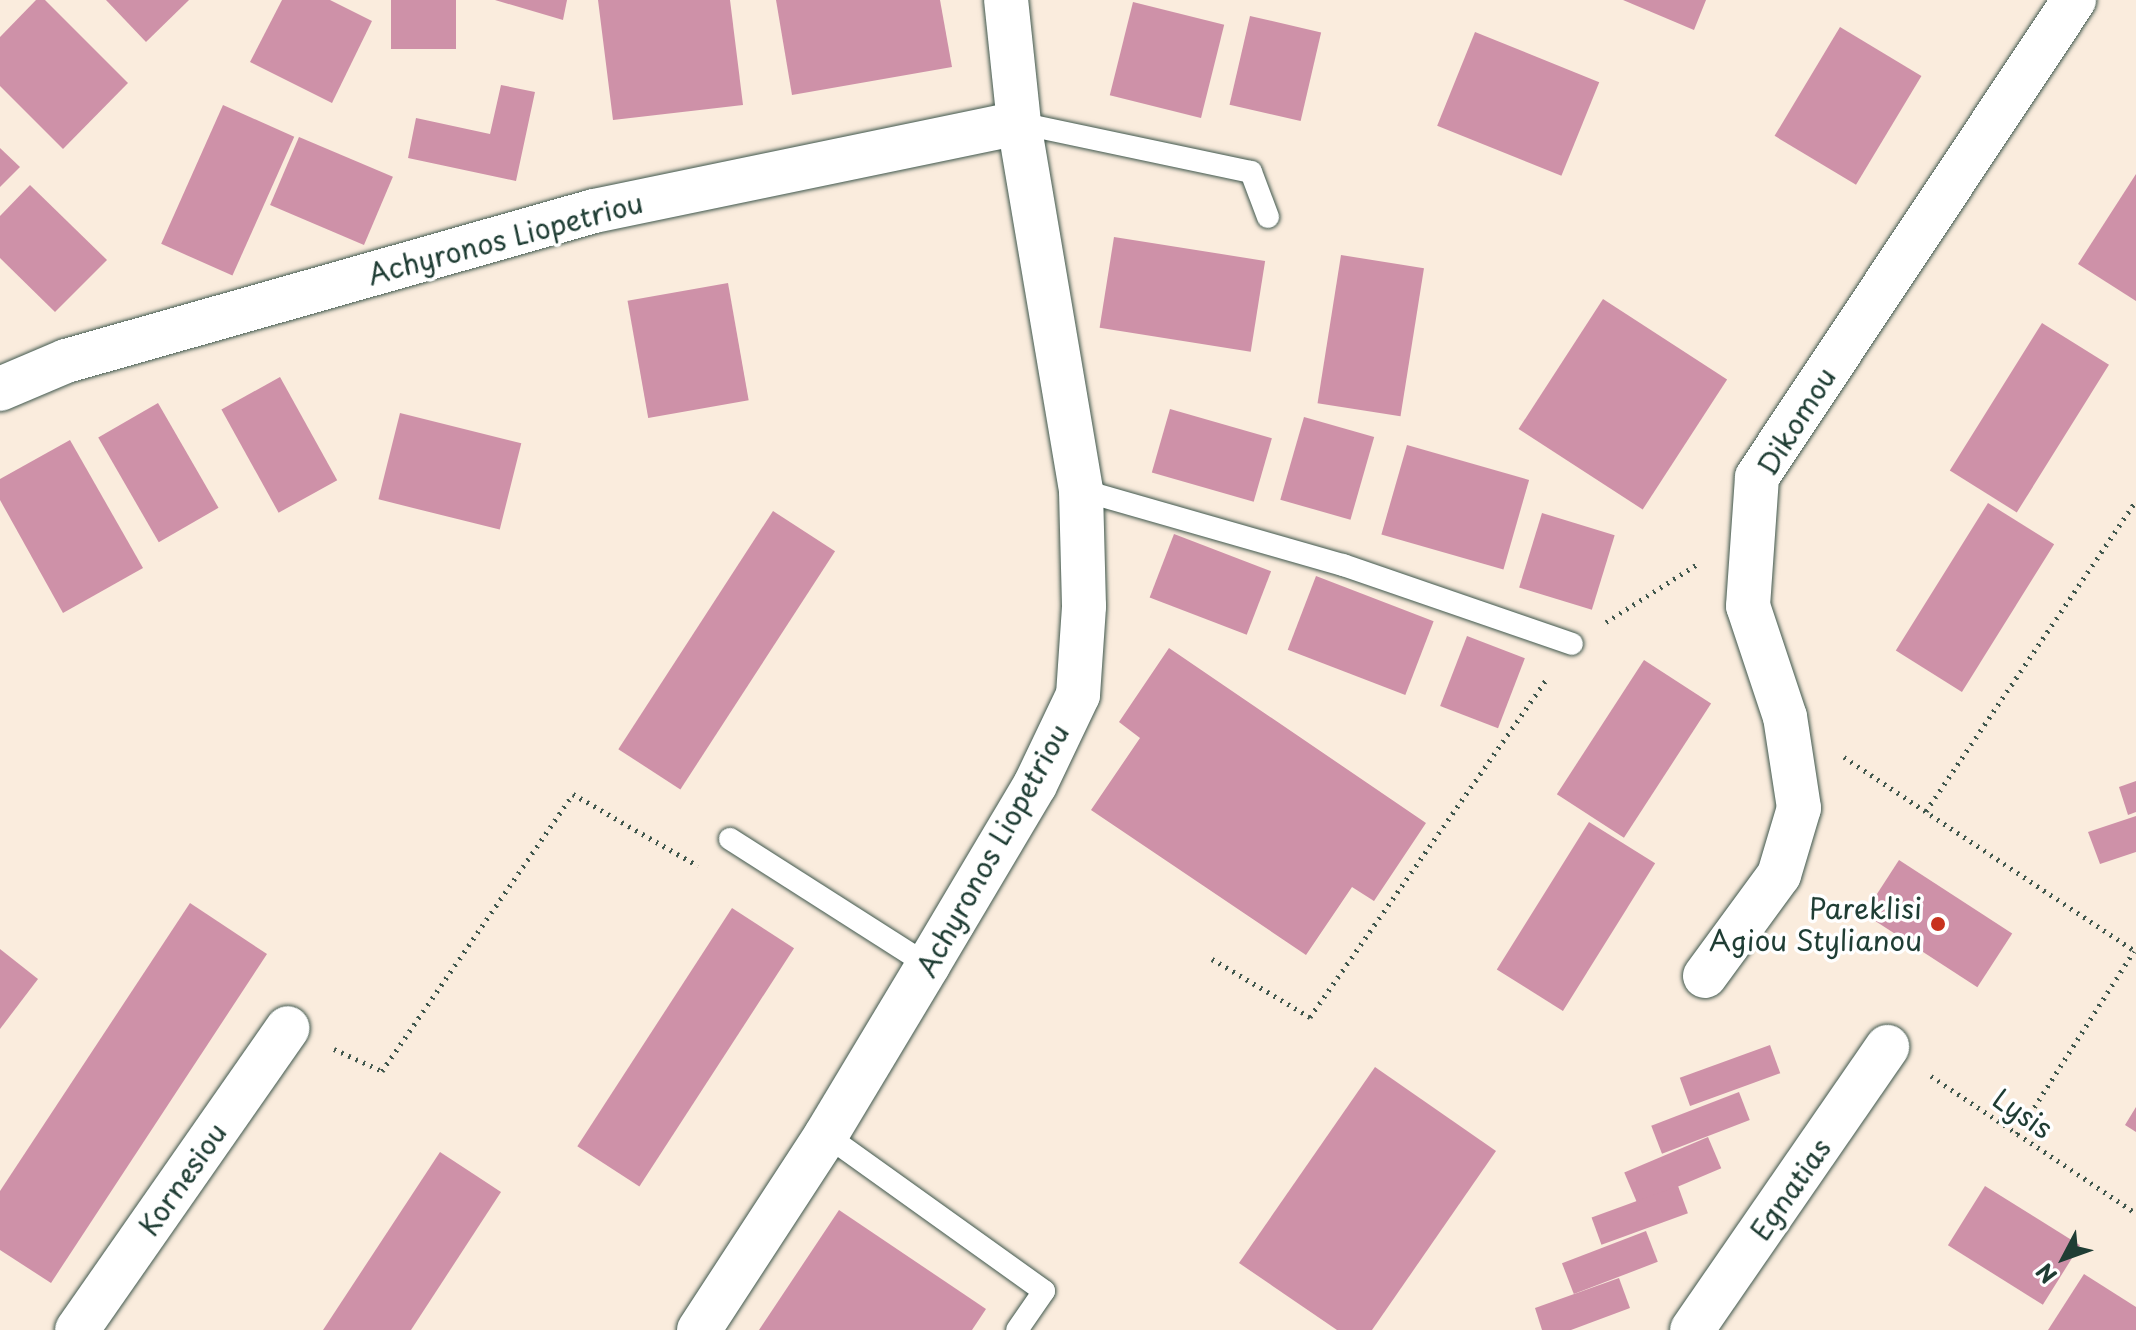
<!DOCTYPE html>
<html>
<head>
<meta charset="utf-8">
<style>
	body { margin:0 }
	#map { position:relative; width:2136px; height:1330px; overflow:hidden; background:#faecdd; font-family:"Playpen Sans",sans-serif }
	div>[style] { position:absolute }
	.building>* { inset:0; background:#ce91a8; transform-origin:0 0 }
	.path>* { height:5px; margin-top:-2.5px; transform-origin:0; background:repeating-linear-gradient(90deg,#40574d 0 2px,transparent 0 8px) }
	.roads { filter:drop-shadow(0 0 2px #40574d) drop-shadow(0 0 2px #40574d) }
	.service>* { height:22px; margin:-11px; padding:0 11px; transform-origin:11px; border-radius:11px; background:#fff }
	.minor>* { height:44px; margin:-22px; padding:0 22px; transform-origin:22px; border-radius:22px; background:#fff }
	.dots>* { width:22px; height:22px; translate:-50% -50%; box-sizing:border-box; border:4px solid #fff; border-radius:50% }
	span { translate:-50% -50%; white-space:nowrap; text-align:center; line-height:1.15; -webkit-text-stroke:7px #fff; paint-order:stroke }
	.street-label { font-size:28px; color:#1f3d34 }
	.poi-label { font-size:28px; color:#1f3d34 }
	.right { translate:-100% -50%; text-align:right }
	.north { position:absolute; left:2024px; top:1218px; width:80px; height:80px; -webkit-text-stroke:6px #fff; paint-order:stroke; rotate:229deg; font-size:22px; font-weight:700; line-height:32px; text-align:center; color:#1f3d34 }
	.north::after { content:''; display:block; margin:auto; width:28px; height:36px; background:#1f3d34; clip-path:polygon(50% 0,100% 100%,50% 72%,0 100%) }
</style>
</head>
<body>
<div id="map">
	<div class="building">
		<div style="clip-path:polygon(36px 0,45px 0,128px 83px,63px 149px,0 86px,0 37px)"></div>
		<div style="clip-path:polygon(106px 0,189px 0,146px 42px)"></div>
		<div style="clip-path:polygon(282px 0,330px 0,372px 21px,332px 103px,250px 62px)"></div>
		<div style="left:391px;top:0;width:65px;height:49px"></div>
		<div style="clip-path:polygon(495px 0,567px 0,563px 20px)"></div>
		<div style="clip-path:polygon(598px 0,730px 0,743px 105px,613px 120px)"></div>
		<div style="clip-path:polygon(776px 0,940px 0,952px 67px,792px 95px)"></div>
		<div style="clip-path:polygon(1623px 0,1706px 0,1694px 30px)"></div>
		<div style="left:1133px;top:2px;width:94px;height:96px;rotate:14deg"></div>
		<div style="left:1250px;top:16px;width:73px;height:91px;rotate:13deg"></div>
		<div style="left:1840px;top:27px;width:95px;height:127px;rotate:31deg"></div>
		<div style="left:1475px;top:32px;width:134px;height:101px;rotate:22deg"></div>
		<div style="clip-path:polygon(501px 85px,535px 92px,516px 181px,408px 158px,416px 118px,490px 134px)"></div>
		<div style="left:223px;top:105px;width:78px;height:152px;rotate:24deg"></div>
		<div style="left:299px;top:137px;width:102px;height:74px;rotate:23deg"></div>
		<div style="clip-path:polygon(0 148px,20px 167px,0 187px)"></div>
		<div style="clip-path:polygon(2136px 174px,2136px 301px,2078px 264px)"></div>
		<div style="clip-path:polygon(30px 185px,107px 260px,55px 312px,0 258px,0 216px)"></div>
		<div style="left:1114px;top:237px;width:153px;height:92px;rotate:9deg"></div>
		<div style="left:1341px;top:255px;width:84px;height:150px;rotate:9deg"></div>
		<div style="left:728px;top:283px;width:119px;height:102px;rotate:80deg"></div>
		<div style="left:1603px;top:299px;width:148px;height:155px;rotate:33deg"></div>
		<div style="left:2042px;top:323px;width:79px;height:174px;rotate:32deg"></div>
		<div style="left:280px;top:377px;width:118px;height:67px;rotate:61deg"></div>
		<div style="left:158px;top:403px;width:121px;height:69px;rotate:60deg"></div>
		<div style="left:1170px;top:409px;width:106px;height:66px;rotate:16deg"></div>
		<div style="left:400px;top:413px;width:125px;height:89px;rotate:14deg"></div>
		<div style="left:1304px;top:417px;width:73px;height:86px;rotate:16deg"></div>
		<div style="clip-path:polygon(70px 440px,143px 568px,63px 613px,0 500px,0 479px)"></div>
		<div style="left:1407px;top:445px;width:127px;height:93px;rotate:16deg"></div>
		<div style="left:1988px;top:503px;width:78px;height:174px;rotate:32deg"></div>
		<div style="left:773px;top:511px;width:74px;height:284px;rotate:33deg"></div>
		<div style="left:1542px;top:513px;width:76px;height:78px;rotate:17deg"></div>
		<div style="left:1174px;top:534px;width:104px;height:68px;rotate:21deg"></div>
		<div style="left:1316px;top:576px;width:126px;height:79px;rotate:21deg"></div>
		<div style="left:1467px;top:636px;width:62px;height:75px;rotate:21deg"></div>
		<div style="clip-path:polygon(1169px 648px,1426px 823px,1374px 901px,1352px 887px,1306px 955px,1091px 810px,1140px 738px,1119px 722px)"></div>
		<div style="left:1644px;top:660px;width:80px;height:160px;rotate:33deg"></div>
		<div style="clip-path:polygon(2136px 781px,2136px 812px,2128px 815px,2119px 787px)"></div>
		<div style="clip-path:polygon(2136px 816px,2136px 852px,2100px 864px,2088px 832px)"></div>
		<div style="left:1589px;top:822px;width:78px;height:174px;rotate:32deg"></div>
		<div style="left:1899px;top:860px;width:135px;height:64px;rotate:33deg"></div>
		<div style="clip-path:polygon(190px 903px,267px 954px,51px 1283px,0 1250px,0 1191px)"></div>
		<div style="left:732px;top:908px;width:74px;height:284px;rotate:33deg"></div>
		<div style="clip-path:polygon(0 949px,38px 979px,0 1029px)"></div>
		<div style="left:1770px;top:1045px;width:30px;height:96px;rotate:70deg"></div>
		<div style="clip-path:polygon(1375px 1067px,1496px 1151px,1372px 1330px,1337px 1330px,1239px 1263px)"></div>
		<div style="left:1739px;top:1092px;width:30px;height:94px;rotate:69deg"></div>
		<div style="clip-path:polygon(2136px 1107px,2136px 1132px,2125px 1125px)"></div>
		<div style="left:1708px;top:1137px;width:34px;height:91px;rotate:67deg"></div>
		<div style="clip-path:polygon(440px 1152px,501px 1192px,411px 1330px,323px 1330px)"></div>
		<div style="left:1678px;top:1186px;width:29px;height:92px;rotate:70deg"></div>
		<div style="left:1985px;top:1186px;width:112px;height:70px;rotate:32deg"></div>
		<div style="clip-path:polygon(839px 1210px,986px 1309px,972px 1330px,759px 1330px)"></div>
		<div style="left:1646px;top:1231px;width:33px;height:90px;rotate:69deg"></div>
		<div style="clip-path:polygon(2084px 1274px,2136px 1307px,2136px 1330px,2048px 1330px)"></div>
		<div style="clip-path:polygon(1619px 1278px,1630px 1308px,1571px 1330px,1542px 1330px,1535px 1308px)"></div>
	</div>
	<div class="path">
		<div style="left:1606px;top:622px;width:110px;rotate:-32.4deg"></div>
		<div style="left:1844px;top:757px;width:351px;rotate:33.7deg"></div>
		<div style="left:1926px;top:811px;width:374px;rotate:-55.9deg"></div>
		<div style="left:1212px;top:959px;width:114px;rotate:30.6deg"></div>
		<div style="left:1310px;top:1017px;width:415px;rotate:-55deg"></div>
		<div style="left:334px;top:1049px;width:53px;rotate:24.6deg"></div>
		<div style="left:382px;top:1071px;width:336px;rotate:-55.4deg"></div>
		<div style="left:573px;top:794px;width:144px;rotate:29.9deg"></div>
		<div style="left:1931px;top:1076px;width:247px;rotate:33.8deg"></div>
		<div style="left:2017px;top:1134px;width:217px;rotate:-57.4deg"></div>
	</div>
	<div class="roads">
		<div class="service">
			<div style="left:1019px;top:123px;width:237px;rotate:11.9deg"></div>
			<div style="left:1251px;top:172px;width:48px;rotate:69.3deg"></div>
			<div style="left:1081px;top:490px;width:273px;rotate:16deg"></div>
			<div style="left:1343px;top:565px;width:242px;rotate:19deg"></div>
			<div style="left:730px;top:839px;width:235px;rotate:32.5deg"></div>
			<div style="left:826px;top:1135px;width:268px;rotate:35.6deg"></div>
			<div style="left:1044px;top:1291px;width:47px;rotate:124.7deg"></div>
		</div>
		<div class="minor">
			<div style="left:0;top:389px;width:72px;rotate:-23deg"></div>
			<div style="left:66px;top:361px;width:549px;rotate:-15.86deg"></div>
			<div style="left:594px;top:211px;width:434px;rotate:-11.7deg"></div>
			<div style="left:1705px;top:976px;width:125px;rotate:-53.8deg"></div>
			<div style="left:1779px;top:875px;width:70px;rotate:-73.4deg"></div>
			<div style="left:1799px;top:808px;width:92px;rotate:-98.7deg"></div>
			<div style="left:1785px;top:717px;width:117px;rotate:-108.4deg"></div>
			<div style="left:1748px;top:606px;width:129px;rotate:-86deg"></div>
			<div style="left:1757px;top:477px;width:573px;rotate:-56.39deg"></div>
			<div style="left:77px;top:1330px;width:368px;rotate:-55.1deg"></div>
			<div style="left:699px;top:1330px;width:233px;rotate:-56.9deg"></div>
			<div style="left:826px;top:1135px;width:198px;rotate:-59deg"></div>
			<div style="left:928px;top:965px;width:209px;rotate:-59.3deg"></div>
			<div style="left:1035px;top:785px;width:100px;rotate:-64.5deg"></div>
			<div style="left:1078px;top:695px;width:89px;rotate:-86.1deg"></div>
			<div style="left:1084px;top:606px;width:116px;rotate:-91.5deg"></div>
			<div style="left:1081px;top:490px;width:372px;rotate:-99.6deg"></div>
			<div style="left:1019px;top:123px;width:124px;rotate:-96deg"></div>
			<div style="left:1692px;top:1330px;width:344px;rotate:-55.4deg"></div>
		</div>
	</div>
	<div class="dots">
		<div style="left:1938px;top:924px;background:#c8321e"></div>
	</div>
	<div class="street-label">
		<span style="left:505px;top:238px;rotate:-15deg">Achyronos Liopetriou</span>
		<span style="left:1796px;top:421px;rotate:-58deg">Dikomou</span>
		<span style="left:992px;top:850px;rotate:-61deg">Achyronos Liopetriou</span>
		<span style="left:2023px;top:1113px;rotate:34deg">Lysis</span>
		<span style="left:182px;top:1179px;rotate:-55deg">Kornesiou</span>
		<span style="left:1790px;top:1189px;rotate:-55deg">Egnatias</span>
	</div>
	<div class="poi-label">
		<span class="right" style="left:1922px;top:924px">Pareklisi<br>Agiou Stylianou</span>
	</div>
	<div class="north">N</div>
</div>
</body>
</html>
